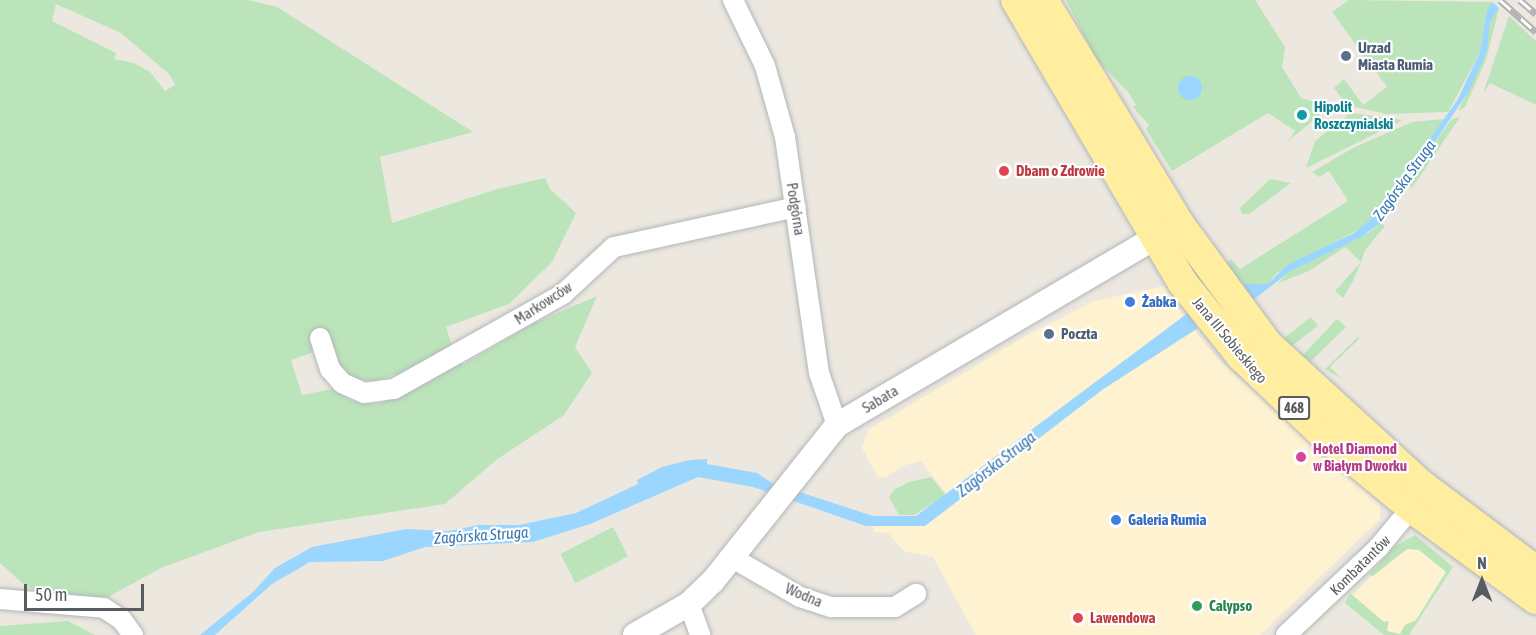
<!DOCTYPE html>
<html>
<head>
<meta charset="utf-8">
<style>
	body { margin:0 }
	#map { position:relative; width:1536px; height:635px; overflow:hidden; background:#ece8df; font-family:"Asap Condensed",sans-serif }
	div>[style] { position:absolute }
	.commercial>* { inset:0; background:#fef2d1 }
	.green>* { inset:0; background:#bbe4ba; transform-origin:0 0 }
	.water>* { inset:0; background:#9bd6ff }
	.round { border-radius:50% }
	.roads { filter:drop-shadow(0 0 2px #b2b6ba) drop-shadow(0 0 2px #b2b6ba) }
	.minor>* { height:20px; margin:-10px; padding:0 10px; transform-origin:10px; border-radius:10px; background:#fff }
	.tertiary>* { height:24px; margin:-12px; padding:0 12px; transform-origin:12px; border-radius:12px; background:#fff }
	.primary>* { height:30px; margin:-15px; padding:0 15px; transform-origin:15px; border-radius:15px; background:#ffeda0 }
	.rail>* { height:7px; margin-top:-3.5px; transform-origin:0; background:repeating-linear-gradient(90deg,#fff 0 14px,#b1b2b2 0 28px); box-sizing:border-box; border-block:2px solid #b1b2b2 }
	.dots>* { width:16px; height:16px; translate:-50% -50%; box-sizing:border-box; border:3px solid #fff; border-radius:50% }
	span { translate:-50% -50%; white-space:nowrap; text-align:center; line-height:1.15; -webkit-text-stroke:4.5px #fff; paint-order:stroke }
	.shield-label span { padding:2px 4px; background:#fff; border:2px solid; border-radius:4px; -webkit-text-stroke-width:0 }
	.shield-label { font-size:14px; color:#585c60; font-weight:700 }
	.service-label { font-size:15px; color:#4e5e75; font-weight:700 }
	.left { translate:0 -50%; text-align:left }
	.culture-label { font-size:15px; color:#0d838f; font-weight:700 }
	.health-label { font-size:15px; color:#be3a42; font-weight:700 }
	.street-label { font-size:15px; color:#585c60 }
	.shop-label { font-size:15px; color:#366cbe; font-weight:700 }
	.hotel-label { font-size:15px; color:#b23c85; font-weight:700 }
	.leisure-label { font-size:15px; color:#27864d; font-weight:700 }
	.water-label { font-size:16px; color:#3977b1; font-style:italic }
	.north { position:absolute; left:1452px; top:551px; width:60px; height:60px; -webkit-text-stroke:4px #fff; paint-order:stroke; rotate:0deg; font-size:16px; font-weight:700; line-height:24px; text-align:center; color:#585c60 }
	.north::after { content:''; display:block; margin:auto; width:21px; height:27px; background:#585c60; clip-path:polygon(50% 0,100% 100%,50% 72%,0 100%) }
	.scale { position:absolute; left:24px; top:584px; width:120px; height:27px; box-sizing:border-box; border:3px solid #585c60; border-top:0; padding-left:8px; font-size:18px; line-height:21px; white-space:nowrap; color:#585c60; -webkit-text-stroke:4px #fff; paint-order:stroke }
</style>
</head>
<body>
<div id="map">
	<div class="commercial">
		<div style="clip-path:polygon(1165px 286px,1184px 316px,947px 495px,921px 461px,902px 466px,885px 478px,878px 477px,862px 448px,868px 430px,1024px 337px,1094px 301px)"></div>
		<div style="clip-path:polygon(1195px 330px,1216px 357px,1380px 504px,1380px 519px,1260px 635px,976px 635px,933px 557px,904px 551px,888px 533px,874px 532px,873px 526px,925px 526px,1102px 389px)"></div>
		<div style="clip-path:polygon(1422px 543px,1453px 567px,1409px 635px,1384px 635px,1345px 603px,1400px 547px)"></div>
	</div>
	<div class="green">
		<div style="clip-path:polygon(evenodd,0 0,248px 0,277px 7px,473px 132px,380px 157px,392px 223px,497px 189px,545px 178px,550px 189px,576px 213px,552px 262px,509px 304px,446px 327px,453px 349px,424px 366px,374px 381px,355px 379px,342px 371px,332px 349px,314px 347px,311px 353px,291px 360px,302px 395px,332px 389px,352px 401px,377px 404px,409px 392px,459px 360px,463px 365px,534px 323px,597px 296px,575px 347px,592px 373px,564px 415px,496px 460px,445px 504px,259px 532px,161px 568px,110px 596px,82px 601px,49px 599px,21px 582px,0 563px,0 0,56px 4px,121px 33px,170px 75px,175px 85px,165px 91px,150px 72px,134px 63px,114px 59px,116px 53px,52px 21px,56px 4px)"></div>
		<div style="clip-path:polygon(1066px 0,1255px 0,1285px 47px,1282px 67px,1301px 98px,1320px 104px,1320px 115px,1288px 141px,1295px 131px,1268px 113px,1172px 171px,1146px 129px,1149px 125px,1133px 107px,1136px 105px,1128px 92px,1096px 59px)"></div>
		<div style="clip-path:polygon(1349px 0,1492px 2px,1487px 10px,1480px 52px,1448px 112px,1386px 114px,1347px 105px,1334px 88px,1344px 79px,1363px 105px,1387px 87px,1332px 12px)"></div>
		<div style="clip-path:polygon(1499px 8px,1486px 60px,1465px 107px,1458px 111px,1486px 51px,1489px 22px)"></div>
		<div style="clip-path:polygon(1509px 16px,1536px 41px,1536px 105px,1490px 83px,1483px 94px)"></div>
		<div style="clip-path:polygon(1351px 113px,1403px 120px,1306px 168px,1315px 141px)"></div>
		<div style="clip-path:polygon(1460px 117px,1412px 188px,1406px 184px,1451px 120px)"></div>
		<div style="clip-path:polygon(1444px 119px,1367px 225px,1278px 272px,1268px 284px,1241px 287px,1225px 264px,1231px 259px,1240px 269px,1348px 201px,1329px 171px,1319px 177px,1312px 172px,1353px 148px,1412px 122px)"></div>
		<div style="clip-path:polygon(1270px 179px,1291px 183px,1249px 214px,1242px 214px,1240px 208px)"></div>
		<div style="clip-path:polygon(1381px 223px,1385px 226px,1365px 250px,1361px 262px,1354px 279px,1343px 298px,1335px 291px,1361px 262px,1345px 247px,1309px 271px,1278px 283px,1289px 272px,1370px 232px)"></div>
		<div style="left:1311px;top:317px;width:11px;height:34px;rotate:52deg"></div>
		<div style="clip-path:polygon(1337px 319px,1346px 327px,1311px 361px,1302px 356px)"></div>
		<div style="clip-path:polygon(1358px 337px,1359px 339px,1330px 367px,1342px 379px,1441px 471px,1342px 379px,1325px 369px)"></div>
		<div style="clip-path:polygon(931px 477px,946px 495px,914px 515px,899px 515px,889px 497px,894px 490px,909px 482px)"></div>
		<div style="left:613px;top:527px;width:33px;height:59px;rotate:63deg"></div>
		<div style="clip-path:polygon(1415px 535px,1453px 567px,1409px 635px,1384px 635px,1345px 603px,1350px 593px,1384px 622px,1389px 621px,1387px 631px,1400px 634px,1405px 625px,1416px 620px,1446px 572px,1419px 550px,1407px 549px,1373px 576px,1369px 575px,1394px 547px)"></div>
		<div style="clip-path:polygon(68px 621px,95px 635px,0 635px,0 626px)"></div>
	</div>
	<div class="water">
		<div style="clip-path:polygon(1492px 2px,1499px 8px,1490px 22px,1487px 51px,1470px 89px,1381px 223px,1361px 237px,1289px 272px,1252px 301px,1241px 287px,1244px 284px,1268px 284px,1287px 265px,1354px 233px,1376px 215px,1458px 99px,1480px 52px,1487px 10px)"></div>
		<div class="round" style="left:1178px;top:76px;width:24px;height:24px"></div>
		<div style="clip-path:polygon(1188px 313px,1198px 328px,1102px 390px,925px 526px,866px 526px,753px 487px,698px 477px,590px 524px,533px 542px,425px 547px,383px 561px,310px 562px,272px 584px,215px 635px,200px 635px,253px 592px,275px 568px,312px 547px,406px 529px,449px 531px,479px 525px,519px 525px,576px 513px,638px 484px,637px 480px,662px 467px,690px 460px,707px 459px,707px 464px,757px 473px,772px 483px,873px 516px,916px 516px)"></div>
	</div>
	<div class="roads">
		<div class="minor">
			<div style="left:733px;top:0;width:73px;rotate:64.1deg"></div>
			<div style="left:765px;top:66px;width:74px;rotate:74.3deg"></div>
			<div style="left:785px;top:137px;width:238px;rotate:81.8deg"></div>
			<div style="left:819px;top:373px;width:55px;rotate:70.9deg"></div>
			<div style="left:320px;top:338px;width:33px;rotate:72deg"></div>
			<div style="left:330px;top:369px;width:18px;rotate:49deg"></div>
			<div style="left:342px;top:383px;width:24px;rotate:24deg"></div>
			<div style="left:364px;top:393px;width:30px;rotate:-8deg"></div>
			<div style="left:394px;top:389px;width:194px;rotate:-29.3deg"></div>
			<div style="left:563px;top:294px;width:69px;rotate:-42.7deg"></div>
			<div style="left:614px;top:247px;width:186px;rotate:-12.4deg"></div>
			<div style="left:731px;top:557px;width:80px;rotate:30.1deg"></div>
			<div style="left:800px;top:597px;width:33px;rotate:18deg"></div>
			<div style="left:831px;top:607px;width:64px"></div>
			<div style="left:895px;top:607px;width:25px;rotate:-32deg"></div>
			<div style="left:0;top:599px;width:104px;rotate:4.9deg"></div>
			<div style="left:104px;top:608px;width:22px;rotate:34deg"></div>
			<div style="left:122px;top:620px;width:19px;rotate:54deg"></div>
			<div style="left:689px;top:604px;width:33px;rotate:70deg"></div>
			<div style="left:1286px;top:635px;width:127px;rotate:-43.4deg"></div>
			<div style="left:1378px;top:548px;width:62px;rotate:-50.2deg"></div>
		</div>
		<div class="tertiary">
			<div style="left:635px;top:635px;width:62px;rotate:-29.9deg"></div>
			<div style="left:689px;top:604px;width:33px;rotate:-44deg"></div>
			<div style="left:713px;top:581px;width:199px;rotate:-51.5deg"></div>
			<div style="left:837px;top:425px;width:388px;rotate:-30.5deg"></div>
		</div>
		<div class="primary">
			<div style="left:1016px;top:0;width:327px;rotate:59.5deg"></div>
			<div style="left:1182px;top:282px;width:95px;rotate:51.4deg"></div>
			<div style="left:1241px;top:356px;width:117px;rotate:43.6deg"></div>
			<div style="left:1326px;top:437px;width:112px;rotate:39.5deg"></div>
			<div style="left:1412px;top:508px;width:154px;rotate:36.3deg"></div>
			<div style="left:1043px;top:0;width:262px;rotate:58.7deg"></div>
			<div style="left:1179px;top:224px;width:150px;rotate:53.7deg"></div>
			<div style="left:1268px;top:345px;width:206px;rotate:42.4deg"></div>
			<div style="left:1420px;top:484px;width:145px;rotate:36.9deg"></div>
		</div>
	</div>
	<div class="rail">
		<div style="left:1500px;top:0;width:48px;rotate:41.6deg"></div>
		<div style="left:1520px;top:0;width:21px;rotate:41deg"></div>
	</div>
	<div class="dots">
		<div style="left:1346px;top:56px;background:#5c6f8a"></div>
		<div style="left:1302px;top:115px;background:#0f9aa8"></div>
		<div style="left:1004px;top:171px;background:#e0444e"></div>
		<div style="left:1130px;top:302px;background:#3f7fe0"></div>
		<div style="left:1049px;top:334px;background:#5c6f8a"></div>
		<div style="left:1301px;top:457px;background:#d1479c"></div>
		<div style="left:1116px;top:520px;background:#3f7fe0"></div>
		<div style="left:1197px;top:606px;background:#2e9e5b"></div>
		<div style="left:1078px;top:618px;background:#e0444e"></div>
	</div>
	<div class="shield-label">
		<span style="left:1294px;top:408px">468</span>
	</div>
	<div class="service-label">
		<span class="left" style="left:1358px;top:56px">Urzad<br>Miasta Rumia</span>
		<span class="left" style="left:1061px;top:334px">Poczta</span>
	</div>
	<div class="culture-label">
		<span class="left" style="left:1314px;top:115px">Hipolit<br>Roszczynialski</span>
	</div>
	<div class="health-label">
		<span class="left" style="left:1016px;top:171px">Dbam o Zdrowie</span>
		<span class="left" style="left:1090px;top:618px">Lawendowa</span>
	</div>
	<div class="street-label">
		<span style="left:796px;top:209px;rotate:81deg">Podgórna</span>
		<span style="left:543px;top:303px;rotate:-33deg">Markowców</span>
		<span style="left:1230px;top:340px;rotate:50deg">Jana III Sobieskiego</span>
		<span style="left:880px;top:399px;rotate:-31deg">Sabata</span>
		<span style="left:1360px;top:565px;rotate:-45deg">Kombatantów</span>
		<span style="left:804px;top:595px;rotate:23deg">Wodna</span>
	</div>
	<div class="shop-label">
		<span class="left" style="left:1142px;top:302px">Żabka</span>
		<span class="left" style="left:1128px;top:520px">Galeria Rumia</span>
	</div>
	<div class="hotel-label">
		<span class="left" style="left:1313px;top:457px">Hotel Diamond<br>w Białym Dworku</span>
	</div>
	<div class="leisure-label">
		<span class="left" style="left:1209px;top:606px">Calypso</span>
	</div>
	<div class="water-label">
		<span style="left:1404px;top:180px;rotate:-54deg">Zagórska Struga</span>
		<span style="left:996px;top:464px;rotate:-38deg">Zagórska Struga</span>
		<span style="left:481px;top:535px;rotate:-4deg">Zagórska Struga</span>
	</div>
	<div class="north">N</div>
	<div class="scale">50 m</div>
</div>
</body>
</html>
